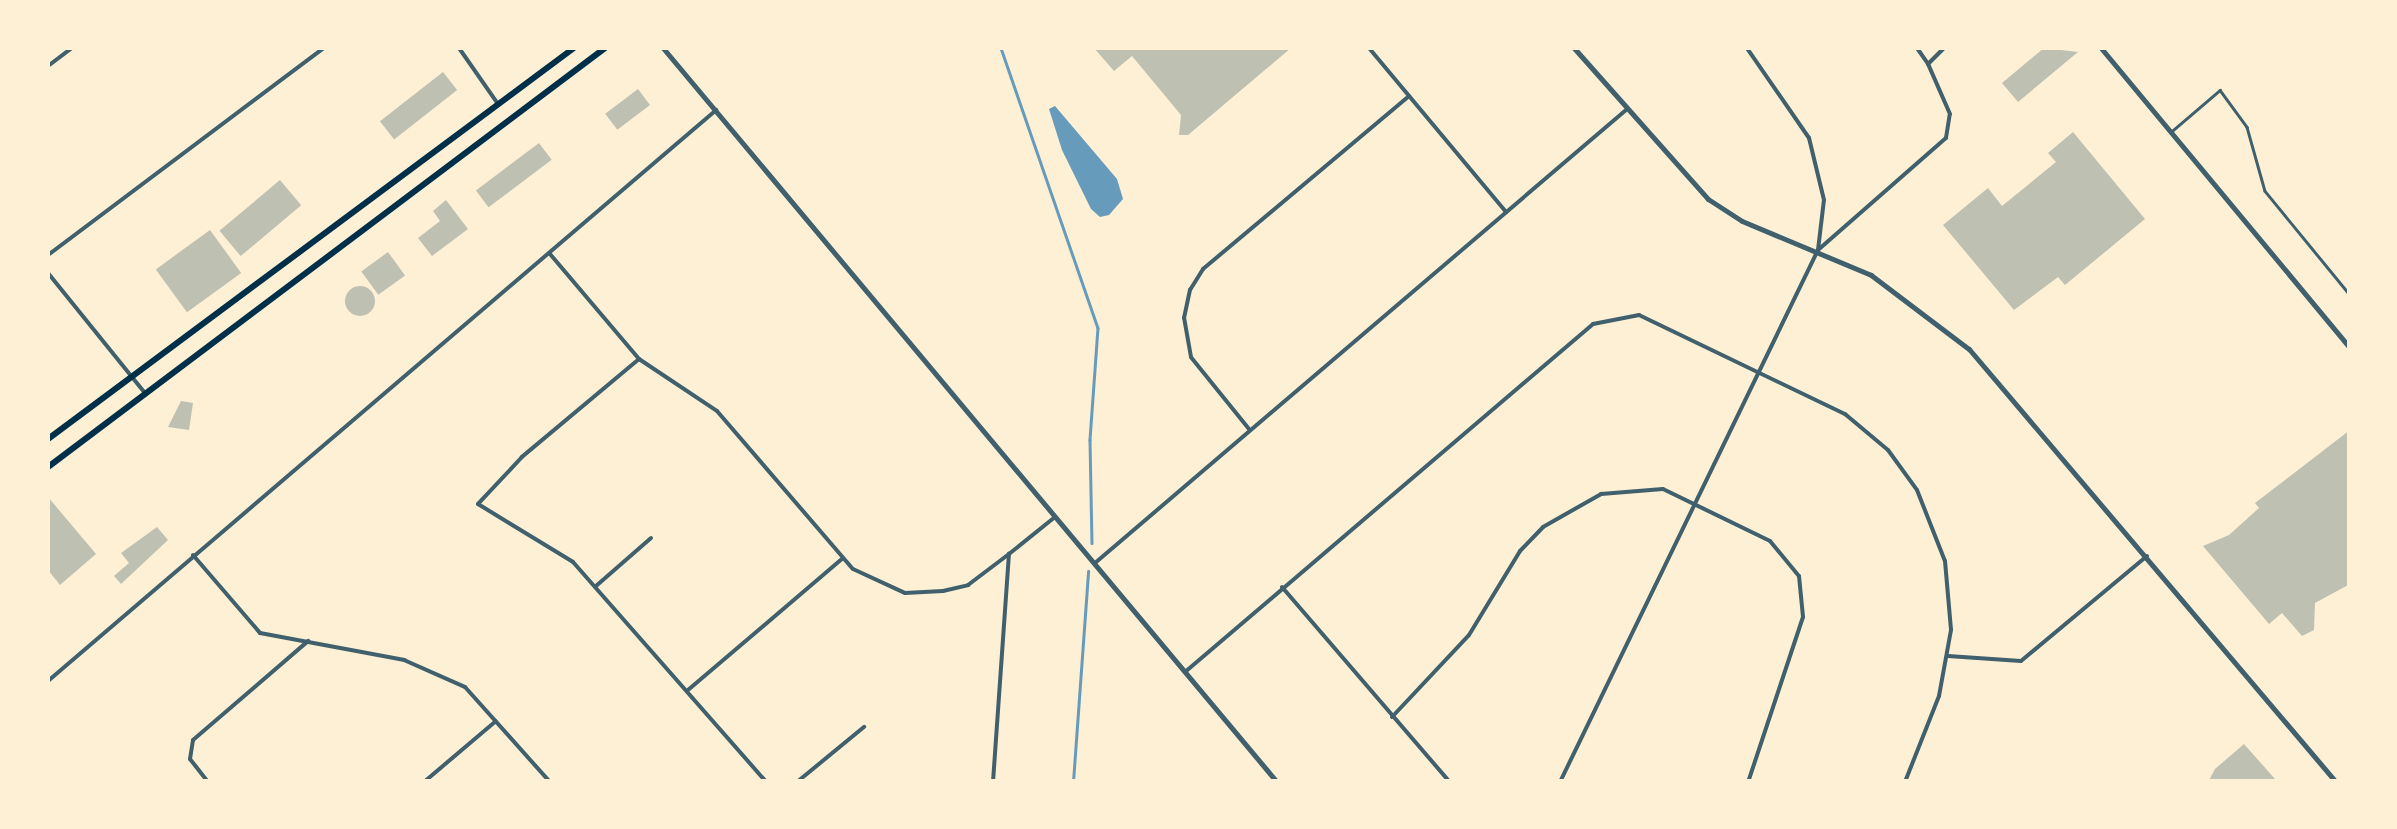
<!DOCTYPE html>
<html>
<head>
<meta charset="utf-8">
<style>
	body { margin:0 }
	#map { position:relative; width:2397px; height:829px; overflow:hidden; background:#fdf0d5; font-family:"IBM Plex Sans",sans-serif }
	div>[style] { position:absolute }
	.water>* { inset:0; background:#669bbc }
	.stream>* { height:2.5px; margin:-1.25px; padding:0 1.25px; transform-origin:1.25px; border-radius:1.25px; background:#669bbc }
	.building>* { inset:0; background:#bec0b2; transform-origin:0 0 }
	.round { border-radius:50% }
	.service>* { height:2.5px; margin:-1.25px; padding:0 1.25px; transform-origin:1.25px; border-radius:1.25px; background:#3f606c }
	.minor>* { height:4px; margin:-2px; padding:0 2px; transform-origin:2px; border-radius:2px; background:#3f606c }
	.tertiary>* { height:5px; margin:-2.5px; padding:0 2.5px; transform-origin:2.5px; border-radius:2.5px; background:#3f606c }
	.primary>* { height:6px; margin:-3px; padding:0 3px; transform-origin:3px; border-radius:3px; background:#003049 }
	span { translate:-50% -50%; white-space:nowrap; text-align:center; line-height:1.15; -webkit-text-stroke:10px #fdf0d5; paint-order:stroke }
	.frame { position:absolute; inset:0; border:50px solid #fdf0d5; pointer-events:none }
</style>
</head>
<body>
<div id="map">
	<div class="water">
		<div style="clip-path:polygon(1055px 106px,1117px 179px,1123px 199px,1109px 215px,1100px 217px,1091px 209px,1062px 150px,1049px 109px)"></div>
	</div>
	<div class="stream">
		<div style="left:1001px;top:48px;width:296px;rotate:70.9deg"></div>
		<div style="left:1098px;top:328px;width:112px;rotate:94.1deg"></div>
		<div style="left:1090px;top:440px;width:103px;rotate:88.9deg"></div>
		<div style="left:1073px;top:782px;width:211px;rotate:-85.9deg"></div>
	</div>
	<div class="building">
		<div style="clip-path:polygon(1094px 48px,1291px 48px,1188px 135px,1179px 135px,1181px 115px,1132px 56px,1114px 71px)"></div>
		<div style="clip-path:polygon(2044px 48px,2078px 52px,2018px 102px,2002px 83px)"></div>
		<div style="left:443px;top:72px;width:23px;height:80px;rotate:52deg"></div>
		<div style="left:638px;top:89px;width:20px;height:41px;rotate:53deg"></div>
		<div style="clip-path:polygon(2073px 132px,2145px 219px,2065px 285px,2058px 277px,2014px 310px,1943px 225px,1988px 188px,2002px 206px,2056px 162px,2048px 153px)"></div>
		<div style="left:539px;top:143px;width:21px;height:79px;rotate:53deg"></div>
		<div style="left:280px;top:180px;width:33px;height:79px;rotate:50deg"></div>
		<div style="clip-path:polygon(446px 200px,468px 229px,432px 256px,418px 238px,440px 221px,433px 211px)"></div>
		<div style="left:210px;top:230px;width:53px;height:67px;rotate:54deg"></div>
		<div style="left:388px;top:252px;width:29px;height:33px;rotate:54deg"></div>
		<div class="round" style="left:345px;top:286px;width:30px;height:30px"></div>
		<div style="clip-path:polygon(181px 401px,193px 403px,189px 430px,168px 427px)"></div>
		<div style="clip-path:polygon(2350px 430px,2350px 584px,2315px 603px,2314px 630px,2302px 636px,2282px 613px,2269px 624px,2203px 546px,2229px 535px,2259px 508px,2255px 503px)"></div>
		<div style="clip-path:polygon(48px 497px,96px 554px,60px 585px,48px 570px)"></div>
		<div style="clip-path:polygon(157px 527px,168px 540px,121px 584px,114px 576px,129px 563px,121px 553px)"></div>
		<div style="clip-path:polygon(2244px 744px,2275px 779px,2208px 782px,2215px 769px)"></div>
	</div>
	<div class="service">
		<div style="left:2172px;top:131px;width:63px;rotate:-40.5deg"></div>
		<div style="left:2220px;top:90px;width:46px;rotate:53.9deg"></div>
		<div style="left:2247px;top:127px;width:66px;rotate:74.3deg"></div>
		<div style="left:2265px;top:191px;width:134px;rotate:50.7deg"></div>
	</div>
	<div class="minor">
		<div style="left:459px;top:48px;width:68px;rotate:55.1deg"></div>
		<div style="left:1369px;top:48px;width:214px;rotate:50.1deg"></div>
		<div style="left:1917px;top:48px;width:19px;rotate:55deg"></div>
		<div style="left:48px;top:66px;width:30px;rotate:-37deg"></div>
		<div style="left:1818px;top:250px;width:170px;rotate:-41.2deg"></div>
		<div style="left:1946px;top:138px;width:24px;rotate:-81deg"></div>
		<div style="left:1950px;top:114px;width:55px;rotate:-113.7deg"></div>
		<div style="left:1928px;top:64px;width:23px;rotate:-45deg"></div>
		<div style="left:550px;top:254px;width:138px;rotate:49.7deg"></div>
		<div style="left:639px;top:359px;width:94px;rotate:33.7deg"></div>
		<div style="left:717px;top:411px;width:208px;rotate:49.3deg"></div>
		<div style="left:853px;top:569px;width:57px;rotate:24.8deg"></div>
		<div style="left:905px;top:593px;width:38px;rotate:-3deg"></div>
		<div style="left:943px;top:591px;width:26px;rotate:-13deg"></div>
		<div style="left:968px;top:585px;width:51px;rotate:-37.1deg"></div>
		<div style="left:48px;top:255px;width:345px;rotate:-36.9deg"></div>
		<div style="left:48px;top:273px;width:154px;rotate:51.1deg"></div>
		<div style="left:639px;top:359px;width:153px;rotate:140.1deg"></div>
		<div style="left:522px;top:457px;width:64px;rotate:133.1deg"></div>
		<div style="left:478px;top:504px;width:111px;rotate:31.4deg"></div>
		<div style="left:573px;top:562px;width:293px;rotate:48.7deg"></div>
		<div style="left:1249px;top:429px;width:92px;rotate:-128.9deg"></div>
		<div style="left:1191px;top:357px;width:40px;rotate:-100deg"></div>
		<div style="left:1184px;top:318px;width:29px;rotate:-78deg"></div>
		<div style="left:1190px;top:290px;width:25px;rotate:-58deg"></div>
		<div style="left:1203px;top:269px;width:269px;rotate:-40deg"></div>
		<div style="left:193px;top:555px;width:103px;rotate:49.3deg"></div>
		<div style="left:260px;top:633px;width:147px;rotate:10.6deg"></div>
		<div style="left:404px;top:660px;width:67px;rotate:23.9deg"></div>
		<div style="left:465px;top:687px;width:127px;rotate:48.2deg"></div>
		<div style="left:1095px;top:563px;width:698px;rotate:-40.47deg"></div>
		<div style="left:596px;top:586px;width:73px;rotate:-41.1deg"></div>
		<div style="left:1282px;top:587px;width:257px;rotate:49.3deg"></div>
		<div style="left:1948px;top:656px;width:73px;rotate:3.9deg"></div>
		<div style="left:2021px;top:661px;width:164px;rotate:-39.8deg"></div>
		<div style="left:1185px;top:672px;width:536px;rotate:-40.46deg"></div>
		<div style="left:1593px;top:324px;width:47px;rotate:-11.1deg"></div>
		<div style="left:1639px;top:315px;width:229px;rotate:25.7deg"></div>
		<div style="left:1845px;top:414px;width:56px;rotate:39.9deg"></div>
		<div style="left:1888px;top:450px;width:49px;rotate:54.1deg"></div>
		<div style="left:1917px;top:490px;width:76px;rotate:68.5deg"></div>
		<div style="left:1945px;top:561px;width:69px;rotate:85deg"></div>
		<div style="left:1951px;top:630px;width:67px;rotate:100.3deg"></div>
		<div style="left:1939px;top:696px;width:92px;rotate:111.6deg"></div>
		<div style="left:48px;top:681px;width:879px;rotate:-40.52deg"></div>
		<div style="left:688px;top:690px;width:202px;rotate:-40.4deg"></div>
		<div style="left:1392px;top:717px;width:112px;rotate:-46.8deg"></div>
		<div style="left:1469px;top:635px;width:98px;rotate:-58.7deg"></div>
		<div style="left:1520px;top:551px;width:33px;rotate:-46deg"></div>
		<div style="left:1543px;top:527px;width:67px;rotate:-29.6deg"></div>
		<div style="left:1601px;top:494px;width:62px;rotate:-4.6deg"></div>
		<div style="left:1663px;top:489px;width:119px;rotate:25.9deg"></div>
		<div style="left:1770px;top:541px;width:45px;rotate:50.4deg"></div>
		<div style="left:1799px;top:576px;width:41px;rotate:84.4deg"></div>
		<div style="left:1803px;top:617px;width:174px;rotate:108.4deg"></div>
		<div style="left:208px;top:782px;width:29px;rotate:-128deg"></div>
		<div style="left:190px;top:759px;width:19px;rotate:-81deg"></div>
		<div style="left:193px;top:740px;width:152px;rotate:-40.7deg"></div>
		<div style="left:424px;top:782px;width:94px;rotate:-40.3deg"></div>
		<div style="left:797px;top:782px;width:87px;rotate:-39.4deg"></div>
		<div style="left:993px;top:782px;width:229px;rotate:-86deg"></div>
		<div style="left:1009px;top:554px;width:59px;rotate:-38.8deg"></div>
		<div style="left:1560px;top:782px;width:591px;rotate:-64.13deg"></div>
		<div style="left:1818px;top:250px;width:50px;rotate:-83.2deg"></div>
		<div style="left:1824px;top:200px;width:64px;rotate:-103.6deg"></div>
		<div style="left:1809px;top:138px;width:109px;rotate:-124.6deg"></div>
	</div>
	<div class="tertiary">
		<div style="left:663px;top:48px;width:957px;rotate:50.09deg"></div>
		<div style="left:1574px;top:48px;width:202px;rotate:48.4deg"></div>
		<div style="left:1708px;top:199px;width:40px;rotate:32.9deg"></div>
		<div style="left:1742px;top:221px;width:140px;rotate:22.7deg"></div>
		<div style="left:1871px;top:275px;width:123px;rotate:37.1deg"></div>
		<div style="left:1969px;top:349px;width:568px;rotate:49.72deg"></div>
		<div style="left:2101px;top:48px;width:390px;rotate:50.3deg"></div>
	</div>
	<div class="primary">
		<div style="left:48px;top:439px;width:655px;rotate:-36.63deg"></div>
		<div style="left:48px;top:467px;width:697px;rotate:-36.95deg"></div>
	</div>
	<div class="frame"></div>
</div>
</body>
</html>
